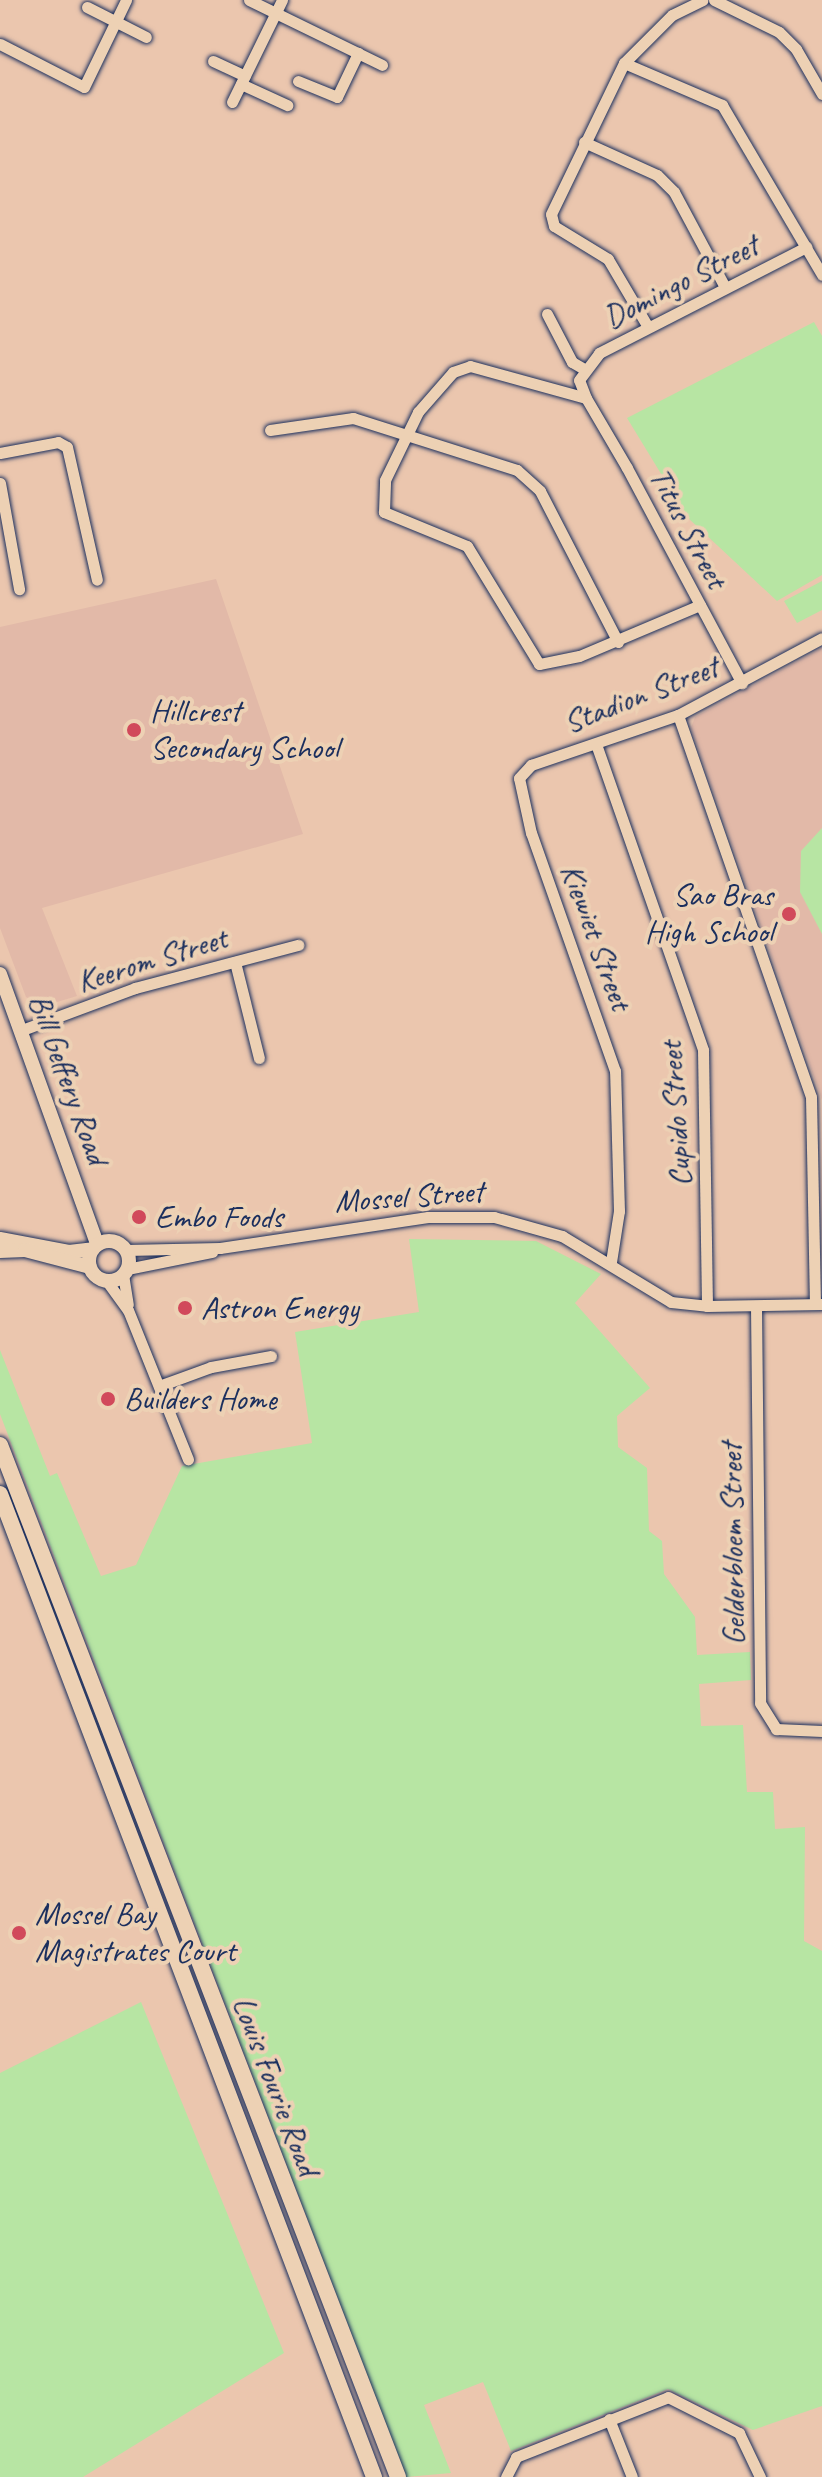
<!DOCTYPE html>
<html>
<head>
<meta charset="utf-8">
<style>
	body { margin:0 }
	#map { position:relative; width:822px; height:2477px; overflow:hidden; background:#ebc6ae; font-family:Caveat,sans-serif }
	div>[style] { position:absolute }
	.built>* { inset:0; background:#e2b9a8 }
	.green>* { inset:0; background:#b7e5a3 }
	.roads { filter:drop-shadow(0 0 2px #1b2f5e) drop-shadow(0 0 2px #1b2f5e) }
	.minor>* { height:11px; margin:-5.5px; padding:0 5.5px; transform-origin:5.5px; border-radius:5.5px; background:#edd1b4 }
	.tertiary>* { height:14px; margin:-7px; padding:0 7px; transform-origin:7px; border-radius:7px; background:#edd1b4 }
	.tertiary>.ring { margin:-7px; padding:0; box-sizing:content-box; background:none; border:14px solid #edd1b4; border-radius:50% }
	.secondary>* { height:16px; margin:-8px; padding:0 8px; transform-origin:8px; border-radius:8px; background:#edd1b4 }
	.dots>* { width:22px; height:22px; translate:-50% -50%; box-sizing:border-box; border:4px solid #edd1b4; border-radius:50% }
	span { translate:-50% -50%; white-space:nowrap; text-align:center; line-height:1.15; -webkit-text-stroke:8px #edd1b4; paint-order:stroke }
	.street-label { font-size:32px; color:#1b2f5e }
	.poi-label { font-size:32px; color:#1b2f5e }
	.left { translate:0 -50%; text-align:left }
	.right { translate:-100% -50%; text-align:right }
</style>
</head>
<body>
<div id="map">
	<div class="built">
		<div style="clip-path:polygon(216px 579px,303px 834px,42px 908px,77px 996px,44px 1006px,26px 997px,0 928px,0 627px)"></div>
		<div style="clip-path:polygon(822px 648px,822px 1100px,691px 728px,695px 717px)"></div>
	</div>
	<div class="green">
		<div style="clip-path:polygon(814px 322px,822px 336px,822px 575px,777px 601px,688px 518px,627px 418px)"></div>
		<div style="clip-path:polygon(822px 581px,822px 610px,797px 623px,784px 601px)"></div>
		<div style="clip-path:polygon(822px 828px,822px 934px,800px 892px,801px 851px)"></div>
		<div style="clip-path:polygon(409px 1239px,536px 1241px,601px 1274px,575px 1303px,650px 1388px,617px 1416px,618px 1447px,647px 1468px,649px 1531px,662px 1541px,664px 1574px,695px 1617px,697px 1655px,750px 1652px,751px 1680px,699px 1684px,701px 1726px,743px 1725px,747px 1792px,773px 1792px,775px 1829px,805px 1827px,804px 1941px,822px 1951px,822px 2406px,753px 2430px,668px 2389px,511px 2451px,483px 2382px,424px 2405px,451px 2473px,406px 2477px,0 1414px,0 1350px,50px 1476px,57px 1473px,101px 1576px,136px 1565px,182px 1466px,312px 1443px,295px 1332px,419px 1312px)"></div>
		<div style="clip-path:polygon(141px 2002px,284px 2353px,83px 2477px,0 2477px,0 2073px)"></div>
	</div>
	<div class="roads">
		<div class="minor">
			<div style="left:249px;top:0;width:148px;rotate:26deg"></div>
			<div style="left:714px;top:0;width:72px;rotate:26.2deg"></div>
			<div style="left:779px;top:32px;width:24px;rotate:45deg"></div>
			<div style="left:796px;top:49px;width:52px;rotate:60deg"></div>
			<div style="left:87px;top:7px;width:66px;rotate:27deg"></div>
			<div style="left:0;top:44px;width:94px;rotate:27.1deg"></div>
			<div style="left:84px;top:87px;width:97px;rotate:-64.2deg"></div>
			<div style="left:213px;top:61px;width:35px;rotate:25deg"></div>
			<div style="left:624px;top:63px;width:107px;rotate:23.2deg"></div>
			<div style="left:722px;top:105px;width:197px;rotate:59.5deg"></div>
			<div style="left:298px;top:81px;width:42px;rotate:22.3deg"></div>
			<div style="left:337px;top:97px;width:49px;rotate:-64.5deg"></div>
			<div style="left:241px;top:84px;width:51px;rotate:24.5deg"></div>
			<div style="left:232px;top:102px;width:114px;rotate:-63.9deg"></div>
			<div style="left:584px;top:142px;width:80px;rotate:24.3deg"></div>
			<div style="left:657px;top:175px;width:24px;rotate:45deg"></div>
			<div style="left:674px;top:192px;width:108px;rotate:61.8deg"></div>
			<div style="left:547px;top:314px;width:54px;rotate:62.5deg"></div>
			<div style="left:572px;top:362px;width:14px;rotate:30deg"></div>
			<div style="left:648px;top:327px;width:79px;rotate:-120.5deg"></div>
			<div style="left:608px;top:259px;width:63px;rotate:-148.6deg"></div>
			<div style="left:554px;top:226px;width:12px;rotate:-104deg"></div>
			<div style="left:551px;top:214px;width:168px;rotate:-64.2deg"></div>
			<div style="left:624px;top:63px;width:68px;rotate:-45deg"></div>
			<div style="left:672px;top:15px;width:34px;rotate:-26deg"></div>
			<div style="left:586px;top:398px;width:19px;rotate:-111deg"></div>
			<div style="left:579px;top:380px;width:34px;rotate:-53deg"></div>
			<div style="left:599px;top:353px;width:233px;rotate:-27.1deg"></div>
			<div style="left:270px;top:430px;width:84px;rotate:-8.2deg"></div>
			<div style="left:353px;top:418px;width:172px;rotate:17.6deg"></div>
			<div style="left:517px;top:470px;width:31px;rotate:42deg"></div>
			<div style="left:540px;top:491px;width:170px;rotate:62.7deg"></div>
			<div style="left:0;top:453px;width:59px;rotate:-10.7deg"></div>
			<div style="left:58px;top:442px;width:10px;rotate:29deg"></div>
			<div style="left:67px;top:447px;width:136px;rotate:77.3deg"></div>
			<div style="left:0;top:483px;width:108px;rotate:79.8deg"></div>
			<div style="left:700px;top:605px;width:131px;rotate:157.1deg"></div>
			<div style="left:579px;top:656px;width:41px;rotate:168.7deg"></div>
			<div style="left:539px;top:664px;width:138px;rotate:-121.4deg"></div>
			<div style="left:467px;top:546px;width:90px;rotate:-157.7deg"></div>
			<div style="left:384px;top:512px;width:32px;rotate:-88deg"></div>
			<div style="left:385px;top:480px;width:76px;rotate:-64.1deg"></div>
			<div style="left:418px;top:412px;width:53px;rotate:-48.8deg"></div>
			<div style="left:453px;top:372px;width:18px;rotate:-19deg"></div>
			<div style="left:470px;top:366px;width:120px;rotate:15.4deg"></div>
			<div style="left:586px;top:398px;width:81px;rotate:59.6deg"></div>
			<div style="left:627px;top:468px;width:244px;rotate:61.9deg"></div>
			<div style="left:678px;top:715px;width:404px;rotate:70.8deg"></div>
			<div style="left:811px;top:1097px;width:207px;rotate:88.9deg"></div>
			<div style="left:596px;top:744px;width:324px;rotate:70.7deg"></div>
			<div style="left:703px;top:1050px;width:256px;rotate:89.1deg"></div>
			<div style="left:235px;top:962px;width:99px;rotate:76deg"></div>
			<div style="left:22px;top:1030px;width:121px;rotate:-20.4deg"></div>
			<div style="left:135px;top:988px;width:169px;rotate:-14.8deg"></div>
			<div style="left:126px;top:1250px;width:94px;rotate:-1.2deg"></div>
			<div style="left:220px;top:1248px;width:210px;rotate:-8.5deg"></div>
			<div style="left:428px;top:1217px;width:66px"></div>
			<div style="left:494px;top:1217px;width:71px;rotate:15.6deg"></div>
			<div style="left:562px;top:1236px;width:127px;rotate:31.2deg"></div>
			<div style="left:671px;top:1302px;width:36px;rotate:6deg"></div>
			<div style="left:707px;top:1306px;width:115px;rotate:-1deg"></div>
			<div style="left:611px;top:1262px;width:52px;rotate:-81.1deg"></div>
			<div style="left:619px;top:1211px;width:140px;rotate:-91.6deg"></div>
			<div style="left:615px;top:1071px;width:252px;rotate:-109.4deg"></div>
			<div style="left:531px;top:833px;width:56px;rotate:-102.3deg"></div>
			<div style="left:519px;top:778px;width:18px;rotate:-47deg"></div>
			<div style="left:531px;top:765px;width:155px;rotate:-18.8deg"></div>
			<div style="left:678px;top:715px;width:163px;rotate:-28.1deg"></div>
			<div style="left:127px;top:1269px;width:87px;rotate:-11.3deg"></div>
			<div style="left:123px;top:1274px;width:31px;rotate:81deg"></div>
			<div style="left:106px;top:1280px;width:37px;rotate:54deg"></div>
			<div style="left:128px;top:1310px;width:161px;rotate:68.1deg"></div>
			<div style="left:756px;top:1306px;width:397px;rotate:89.4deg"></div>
			<div style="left:760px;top:1703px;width:31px;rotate:58deg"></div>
			<div style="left:776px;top:1729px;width:46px;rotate:2.5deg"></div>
			<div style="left:159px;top:1386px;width:55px;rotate:-20.1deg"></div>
			<div style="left:211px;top:1367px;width:61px;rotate:-10.4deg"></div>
			<div style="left:609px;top:2419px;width:62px;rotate:68.4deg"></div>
			<div style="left:506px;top:2477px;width:22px;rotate:-63deg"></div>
			<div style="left:516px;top:2457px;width:163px;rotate:-21.5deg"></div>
			<div style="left:668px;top:2397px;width:80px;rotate:26.9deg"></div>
			<div style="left:739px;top:2433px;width:49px;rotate:64.5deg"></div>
		</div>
		<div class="tertiary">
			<div style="left:0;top:974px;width:287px;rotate:70.2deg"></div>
			<div style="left:0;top:1239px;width:70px;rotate:10.7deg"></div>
			<div style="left:69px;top:1252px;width:24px;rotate:-7deg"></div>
			<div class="ring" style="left:89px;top:1241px;width:26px;height:26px"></div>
			<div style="left:0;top:1251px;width:25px;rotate:-2deg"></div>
			<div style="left:25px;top:1250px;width:67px;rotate:14.7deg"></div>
		</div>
		<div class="secondary">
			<div style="left:0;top:1445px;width:1106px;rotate:68.91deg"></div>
			<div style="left:0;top:1494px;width:1052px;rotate:69.17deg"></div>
		</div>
	</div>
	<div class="dots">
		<div style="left:134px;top:730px;background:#d1495b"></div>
		<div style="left:789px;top:914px;background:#d1495b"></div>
		<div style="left:139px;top:1217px;background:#d1495b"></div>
		<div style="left:185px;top:1308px;background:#d1495b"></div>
		<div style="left:108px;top:1399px;background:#d1495b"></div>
		<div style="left:19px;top:1933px;background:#d1495b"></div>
	</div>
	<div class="street-label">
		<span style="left:681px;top:282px;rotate:-27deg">Domingo Street</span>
		<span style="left:688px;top:528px;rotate:62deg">Titus Street</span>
		<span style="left:641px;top:695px;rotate:-21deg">Stadion Street</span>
		<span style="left:596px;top:937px;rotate:70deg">Kiewiet Street</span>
		<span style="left:152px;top:960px;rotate:-17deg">Keerom Street</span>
		<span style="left:68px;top:1079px;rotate:70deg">Bill Geffery Road</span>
		<span style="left:676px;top:1114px;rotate:-94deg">Cupido Street</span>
		<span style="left:409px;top:1197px;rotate:-4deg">Mossel Street</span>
		<span style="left:733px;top:1544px;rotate:-91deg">Gelderbloem Street</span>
		<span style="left:275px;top:2086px;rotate:69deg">Louis Fourie Road</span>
	</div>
	<div class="poi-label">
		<span class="left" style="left:150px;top:730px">Hillcrest<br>Secondary School</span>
		<span class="right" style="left:773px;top:914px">Sao Bras<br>High School</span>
		<span class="left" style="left:155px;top:1217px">Embo Foods</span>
		<span class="left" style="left:201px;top:1308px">Astron Energy</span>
		<span class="left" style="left:124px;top:1399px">Builders Home</span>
		<span class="left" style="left:35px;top:1933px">Mossel Bay<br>Magistrates Court</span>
	</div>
</div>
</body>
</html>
